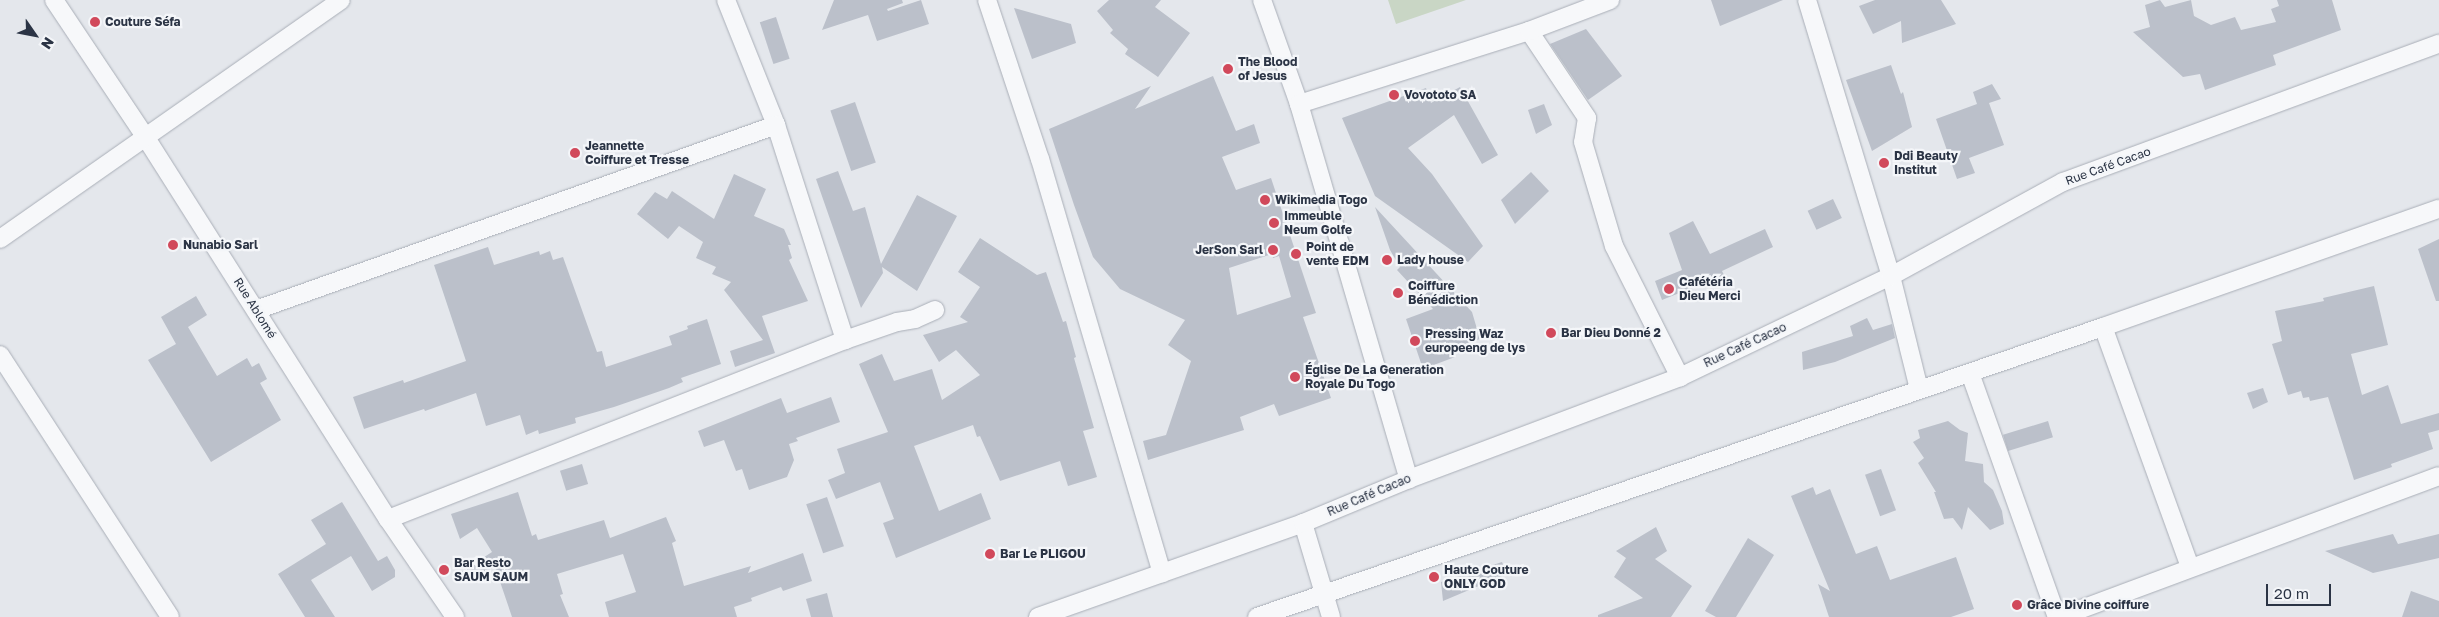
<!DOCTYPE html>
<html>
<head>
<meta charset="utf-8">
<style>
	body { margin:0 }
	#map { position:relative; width:2439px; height:617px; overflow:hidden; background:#e4e7ec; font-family:"Golos Text",sans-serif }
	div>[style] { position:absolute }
	.green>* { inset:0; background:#c9d6c5 }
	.building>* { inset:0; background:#bbc0ca; transform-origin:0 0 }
	.roads { filter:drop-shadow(0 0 1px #a9aeb7) drop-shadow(0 0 1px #a9aeb7) }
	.street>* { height:18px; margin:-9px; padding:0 9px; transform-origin:9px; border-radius:9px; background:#f7f8fa }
	.dots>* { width:14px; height:14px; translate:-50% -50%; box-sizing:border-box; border:2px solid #f4f6f9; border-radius:50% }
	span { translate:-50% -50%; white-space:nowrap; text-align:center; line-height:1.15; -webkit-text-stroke:4.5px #f4f6f9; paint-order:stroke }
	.poi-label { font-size:12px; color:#2b3445; font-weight:700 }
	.left { translate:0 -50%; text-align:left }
	.right { translate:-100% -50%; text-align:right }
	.street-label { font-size:12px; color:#2b3445 }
	.north { position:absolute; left:10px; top:10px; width:50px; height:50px; -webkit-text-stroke:4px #f4f6f9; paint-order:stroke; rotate:123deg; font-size:14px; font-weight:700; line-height:20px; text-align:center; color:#2b3445 }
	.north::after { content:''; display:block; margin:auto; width:18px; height:22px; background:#2b3445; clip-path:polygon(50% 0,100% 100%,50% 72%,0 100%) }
	.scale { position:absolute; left:2266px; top:584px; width:65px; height:22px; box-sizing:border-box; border:2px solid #2b3445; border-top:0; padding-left:6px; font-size:15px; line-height:18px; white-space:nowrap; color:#2b3445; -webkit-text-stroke:4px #f4f6f9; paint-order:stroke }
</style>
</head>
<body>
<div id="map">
	<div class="green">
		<div style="clip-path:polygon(1388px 0,1466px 0,1396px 24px)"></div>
	</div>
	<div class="building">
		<div style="clip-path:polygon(834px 0,902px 0,903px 3px,887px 9px,888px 11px,921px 0,929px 24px,877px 41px,868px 15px,822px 30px)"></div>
		<div style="clip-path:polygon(1109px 0,1161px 0,1155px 7px,1190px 33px,1158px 77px,1125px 54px,1128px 49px,1110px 33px,1113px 30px,1097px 11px)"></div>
		<div style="clip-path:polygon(1711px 0,1783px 0,1720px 26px)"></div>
		<div style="clip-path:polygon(1875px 0,1941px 0,1956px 24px,1902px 43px,1901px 21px,1873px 34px,1859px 6px)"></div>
		<div style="clip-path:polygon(2160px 0,2165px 7px,2191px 0,2194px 16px,2211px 25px,2235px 17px,2241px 30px,2276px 22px,2271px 9px,2279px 6px,2277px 0,2332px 0,2341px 30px,2273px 55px,2276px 65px,2205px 90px,2200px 74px,2183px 77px,2133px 32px,2150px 27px,2145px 5px)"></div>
		<div style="clip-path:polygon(1014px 8px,1071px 24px,1076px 43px,1032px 59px)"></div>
		<div style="left:776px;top:17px;width:44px;height:17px;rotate:72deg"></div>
		<div style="clip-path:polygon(1586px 29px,1622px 76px,1588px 100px,1550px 44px)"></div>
		<div style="clip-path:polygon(1891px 65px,1901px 94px,1903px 92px,1912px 127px,1872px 151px,1846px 80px)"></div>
		<div style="clip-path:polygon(evenodd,1213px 76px,1236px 131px,1254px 124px,1260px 143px,1222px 157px,1236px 190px,1271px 178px,1316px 313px,1303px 317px,1331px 398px,1279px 416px,1274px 404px,1240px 417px,1244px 430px,1148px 460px,1143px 441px,1166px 435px,1191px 361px,1168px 345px,1185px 320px,1120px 289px,1093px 257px,1074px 205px,1049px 129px,1151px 86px,1135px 109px,1213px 76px,1272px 254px,1273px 258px,1279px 256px,1291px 297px,1237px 315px,1229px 268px,1272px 254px)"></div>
		<div style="clip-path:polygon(1992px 84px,2001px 99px,1989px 103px,2004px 145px,1969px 158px,1975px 173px,1957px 179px,1936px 119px,1977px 104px,1973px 92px)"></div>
		<div style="clip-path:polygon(1460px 87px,1498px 155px,1482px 164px,1454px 115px,1408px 148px,1432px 174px,1483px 246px,1468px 262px,1375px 196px,1342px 118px,1426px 88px,1431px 103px)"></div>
		<div style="left:855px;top:102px;width:64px;height:26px;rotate:71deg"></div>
		<div style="clip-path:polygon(1544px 104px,1552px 125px,1536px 134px,1528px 110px)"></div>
		<div style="clip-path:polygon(838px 171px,853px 211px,865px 207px,881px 264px,917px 195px,957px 216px,917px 291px,882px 267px,883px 273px,861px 308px,816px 179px)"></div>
		<div style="clip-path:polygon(1531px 172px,1549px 191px,1515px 224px,1501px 200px)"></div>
		<div style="clip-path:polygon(734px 174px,766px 189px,754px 216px,784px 229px,791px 245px,788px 245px,792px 258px,789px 260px,808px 301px,762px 316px,775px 353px,735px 367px,730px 351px,763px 340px,724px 290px,731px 282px,712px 274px,716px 267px,696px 258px,703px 242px,679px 226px,668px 239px,637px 214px,655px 192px,667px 199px,672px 191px,714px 219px)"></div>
		<div style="left:1833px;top:199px;width:21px;height:28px;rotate:65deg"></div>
		<div style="clip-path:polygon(1375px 207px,1472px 312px,1480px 339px,1452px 348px,1455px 357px,1423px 369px,1406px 319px,1433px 309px,1397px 270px,1400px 267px,1390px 250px)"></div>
		<div style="clip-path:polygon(1693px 221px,1710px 254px,1765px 229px,1773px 247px,1722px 271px,1724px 275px,1662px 300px,1655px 281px,1682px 270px,1669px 233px)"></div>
		<div style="clip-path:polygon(980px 238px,1037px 275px,1046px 272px,1063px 322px,1066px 321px,1076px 357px,1074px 358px,1094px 428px,1083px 431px,1097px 477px,1068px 486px,1060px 461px,1000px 481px,980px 436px,977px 437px,973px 425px,914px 446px,939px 511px,981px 493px,991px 519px,896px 558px,883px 523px,894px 519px,880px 482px,836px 499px,828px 480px,845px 473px,837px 449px,888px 432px,859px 364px,882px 354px,894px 381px,932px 369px,942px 400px,980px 375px,956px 350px,939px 362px,923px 335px,968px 322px,960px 317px,980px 287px,958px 272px)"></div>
		<div style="clip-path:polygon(2439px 239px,2439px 301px,2436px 301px,2418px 249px)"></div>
		<div style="clip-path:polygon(488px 247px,494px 265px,539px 251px,540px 255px,550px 251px,553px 260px,563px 257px,597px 352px,602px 351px,606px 367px,672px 345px,669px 336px,688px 329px,687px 326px,707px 319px,721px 364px,681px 378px,683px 382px,669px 388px,614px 407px,575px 418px,576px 423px,539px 434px,538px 430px,526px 435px,520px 415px,486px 426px,476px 393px,425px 411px,424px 409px,364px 429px,353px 397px,403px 380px,404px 383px,466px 361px,434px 265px)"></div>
		<div style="clip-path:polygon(2374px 286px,2388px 345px,2351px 354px,2362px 395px,2388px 385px,2401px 424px,2439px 413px,2439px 430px,2428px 433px,2433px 449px,2391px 464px,2392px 467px,2354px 480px,2328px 397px,2310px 401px,2309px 397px,2303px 398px,2301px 391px,2288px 395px,2272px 344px,2282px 341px,2275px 311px,2324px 301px,2323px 298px)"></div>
		<div style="clip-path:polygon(196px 296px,207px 315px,188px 327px,217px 376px,247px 358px,252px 367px,259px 363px,267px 379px,260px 383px,281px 420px,211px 462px,148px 360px,176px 344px,161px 317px)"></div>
		<div style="clip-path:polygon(1867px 318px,1873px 330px,1892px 324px,1895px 338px,1835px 362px,1803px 370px,1802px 352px,1853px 336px,1850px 326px)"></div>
		<div style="clip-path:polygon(2263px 388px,2268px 402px,2253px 409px,2247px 393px)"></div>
		<div style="clip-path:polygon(831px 397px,840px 422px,796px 438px,798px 441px,789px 444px,794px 460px,787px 477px,749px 490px,742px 469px,736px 471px,724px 440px,704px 447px,698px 431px,781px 398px,787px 413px)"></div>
		<div style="clip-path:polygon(1948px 421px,1960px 430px,1968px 433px,1965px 461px,1983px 464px,1984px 482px,1993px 490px,2002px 511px,2004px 524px,1990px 530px,1968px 507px,1962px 530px,1953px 518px,1944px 519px,1934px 492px,1936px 492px,1918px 463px,1924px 458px,1913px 442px,1920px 438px,1918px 430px)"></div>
		<div style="left:2048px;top:421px;width:17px;height:47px;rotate:73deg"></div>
		<div style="left:582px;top:464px;width:21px;height:23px;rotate:73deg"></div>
		<div style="left:1881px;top:469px;width:44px;height:17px;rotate:70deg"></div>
		<div style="clip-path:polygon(1813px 487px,1816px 495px,1830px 489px,1856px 554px,1877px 546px,1890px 580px,1956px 557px,1974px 609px,1951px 617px,1829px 617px,1818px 584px,1830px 591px,1791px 496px)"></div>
		<div style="clip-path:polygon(518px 492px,532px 536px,536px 534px,538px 540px,604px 520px,610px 538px,666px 517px,676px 541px,672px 543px,684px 586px,751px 566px,748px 573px,803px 553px,812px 581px,783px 591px,781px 587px,751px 598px,752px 601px,734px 607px,737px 617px,609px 617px,605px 602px,636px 592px,623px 554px,557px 574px,563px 594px,560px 595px,569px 617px,512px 617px,495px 567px,465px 580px,461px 572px,492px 552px,477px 528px,460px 539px,451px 514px)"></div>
		<div style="left:827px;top:497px;width:52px;height:22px;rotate:71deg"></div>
		<div style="clip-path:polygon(342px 502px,378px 561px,387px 556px,395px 570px,395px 577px,372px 591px,351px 556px,311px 580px,335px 617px,305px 617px,278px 574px,326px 544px,311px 520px)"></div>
		<div style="clip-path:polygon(1656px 527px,1667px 551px,1655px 559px,1692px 586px,1671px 617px,1598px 617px,1598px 615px,1643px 598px,1614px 577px,1626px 558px,1616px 551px)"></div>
		<div style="clip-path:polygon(2393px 534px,2398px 544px,2439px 534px,2439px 558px,2373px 573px,2325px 551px)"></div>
		<div style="clip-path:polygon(1748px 538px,1774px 555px,1736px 617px,1716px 617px,1705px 611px)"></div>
		<div style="clip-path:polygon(1502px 562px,1507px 574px,1443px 601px,1441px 582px)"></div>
		<div style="clip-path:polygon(2411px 591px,2439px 601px,2439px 617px,2402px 617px)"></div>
		<div style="clip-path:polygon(827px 593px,833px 617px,811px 617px,806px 599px)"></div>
	</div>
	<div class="roads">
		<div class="street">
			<div style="left:54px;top:0;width:166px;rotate:56.3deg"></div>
			<div style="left:146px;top:138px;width:451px;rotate:57.6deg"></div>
			<div style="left:388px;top:519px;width:119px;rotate:55.6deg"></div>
			<div style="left:726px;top:0;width:135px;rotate:68.2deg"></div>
			<div style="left:776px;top:125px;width:226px;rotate:72.2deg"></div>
			<div style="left:987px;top:0;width:168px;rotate:71.6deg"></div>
			<div style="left:1040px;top:159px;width:432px;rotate:73.6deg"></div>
			<div style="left:1262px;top:0;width:110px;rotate:70.4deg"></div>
			<div style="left:1299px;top:104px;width:391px;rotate:73.7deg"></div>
			<div style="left:1807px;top:0;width:288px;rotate:73.1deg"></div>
			<div style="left:1891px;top:276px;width:116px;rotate:76.1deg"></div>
			<div style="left:1529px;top:31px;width:105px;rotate:56.3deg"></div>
			<div style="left:1587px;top:118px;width:24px;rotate:99deg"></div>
			<div style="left:1583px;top:142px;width:109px;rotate:73.4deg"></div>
			<div style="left:1614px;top:246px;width:147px;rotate:63.3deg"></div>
			<div style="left:1299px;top:104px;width:241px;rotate:-17.6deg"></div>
			<div style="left:1529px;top:31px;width:87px;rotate:-20.9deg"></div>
			<div style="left:0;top:239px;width:416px;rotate:-35deg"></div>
			<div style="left:256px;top:310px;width:552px;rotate:-19.58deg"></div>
			<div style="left:0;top:355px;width:312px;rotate:57deg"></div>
			<div style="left:1970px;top:373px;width:259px;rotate:70.4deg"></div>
			<div style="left:388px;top:519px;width:491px;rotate:-21.4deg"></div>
			<div style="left:845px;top:340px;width:55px;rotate:-19.1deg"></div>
			<div style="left:897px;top:322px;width:18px;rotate:-9deg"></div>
			<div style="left:915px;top:319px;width:22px;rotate:-24deg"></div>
			<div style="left:1303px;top:523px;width:98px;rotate:73.4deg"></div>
			<div style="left:2190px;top:567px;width:255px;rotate:-109.9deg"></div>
			<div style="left:2103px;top:327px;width:356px;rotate:-19.4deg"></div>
			<div style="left:1038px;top:617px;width:281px;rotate:-19.5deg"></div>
			<div style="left:1303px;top:523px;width:115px;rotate:-22.5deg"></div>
			<div style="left:1409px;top:479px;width:290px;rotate:-20.6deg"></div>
			<div style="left:1680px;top:377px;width:234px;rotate:-25.6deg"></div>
			<div style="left:1891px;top:276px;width:196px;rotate:-28.7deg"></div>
			<div style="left:2063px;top:182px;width:401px;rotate:-20.2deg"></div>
			<div style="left:1257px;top:617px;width:894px;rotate:-18.92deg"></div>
			<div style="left:2060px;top:617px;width:404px;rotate:-20.4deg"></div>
		</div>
	</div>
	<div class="dots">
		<div style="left:95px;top:22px;background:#d1495b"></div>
		<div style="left:1228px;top:69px;background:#d1495b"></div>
		<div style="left:1394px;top:95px;background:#d1495b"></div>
		<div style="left:575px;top:153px;background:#d1495b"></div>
		<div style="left:1884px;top:163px;background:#d1495b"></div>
		<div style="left:1265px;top:200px;background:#d1495b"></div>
		<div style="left:1274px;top:223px;background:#d1495b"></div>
		<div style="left:173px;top:245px;background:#d1495b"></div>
		<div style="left:1273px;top:250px;background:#d1495b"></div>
		<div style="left:1296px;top:254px;background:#d1495b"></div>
		<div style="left:1387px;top:260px;background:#d1495b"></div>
		<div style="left:1669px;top:289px;background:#d1495b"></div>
		<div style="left:1398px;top:293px;background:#d1495b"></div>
		<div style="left:1551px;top:333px;background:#d1495b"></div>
		<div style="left:1415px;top:341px;background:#d1495b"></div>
		<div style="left:1295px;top:377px;background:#d1495b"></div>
		<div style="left:990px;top:554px;background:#d1495b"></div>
		<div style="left:444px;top:570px;background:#d1495b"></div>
		<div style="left:1434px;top:577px;background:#d1495b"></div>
		<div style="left:2017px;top:605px;background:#d1495b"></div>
	</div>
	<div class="poi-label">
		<span class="left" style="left:105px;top:22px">Couture Séfa</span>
		<span class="left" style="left:1238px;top:69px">The Blood<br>of Jesus</span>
		<span class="left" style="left:1404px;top:95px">Vovototo SA</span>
		<span class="left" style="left:585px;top:153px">Jeannette<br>Coiffure et Tresse</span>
		<span class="left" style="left:1894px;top:163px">Ddi Beauty<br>Institut</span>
		<span class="left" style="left:1275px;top:200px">Wikimedia Togo</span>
		<span class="left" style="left:1284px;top:223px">Immeuble<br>Neum Golfe</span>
		<span class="left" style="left:183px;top:245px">Nunabio Sarl</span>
		<span class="left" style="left:1306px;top:254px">Point de<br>vente EDM</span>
		<span class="right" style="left:1263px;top:250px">JerSon Sarl</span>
		<span class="left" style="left:1397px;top:260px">Lady house</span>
		<span class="left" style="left:1679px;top:289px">Cafétéria<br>Dieu Merci</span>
		<span class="left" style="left:1408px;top:293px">Coiffure<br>Bénédiction</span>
		<span class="left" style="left:1561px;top:333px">Bar Dieu Donné 2</span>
		<span class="left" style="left:1425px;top:341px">Pressing Waz<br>europeeng de lys</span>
		<span class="left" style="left:1305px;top:377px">Église De La Generation<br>Royale Du Togo</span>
		<span class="left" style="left:1000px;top:554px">Bar Le PLIGOU</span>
		<span class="left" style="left:454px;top:570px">Bar Resto<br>SAUM SAUM</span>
		<span class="left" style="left:1444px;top:577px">Haute Couture<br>ONLY GOD</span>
		<span class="left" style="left:2027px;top:605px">Grâce Divine coiffure</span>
	</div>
	<div class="street-label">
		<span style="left:2108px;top:166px;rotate:-20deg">Rue Café Cacao</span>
		<span style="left:255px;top:308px;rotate:58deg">Rue Ablomé</span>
		<span style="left:1745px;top:345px;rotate:-25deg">Rue Café Cacao</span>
		<span style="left:1369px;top:495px;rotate:-23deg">Rue Café Cacao</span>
	</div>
	<div class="north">N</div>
	<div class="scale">20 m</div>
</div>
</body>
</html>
